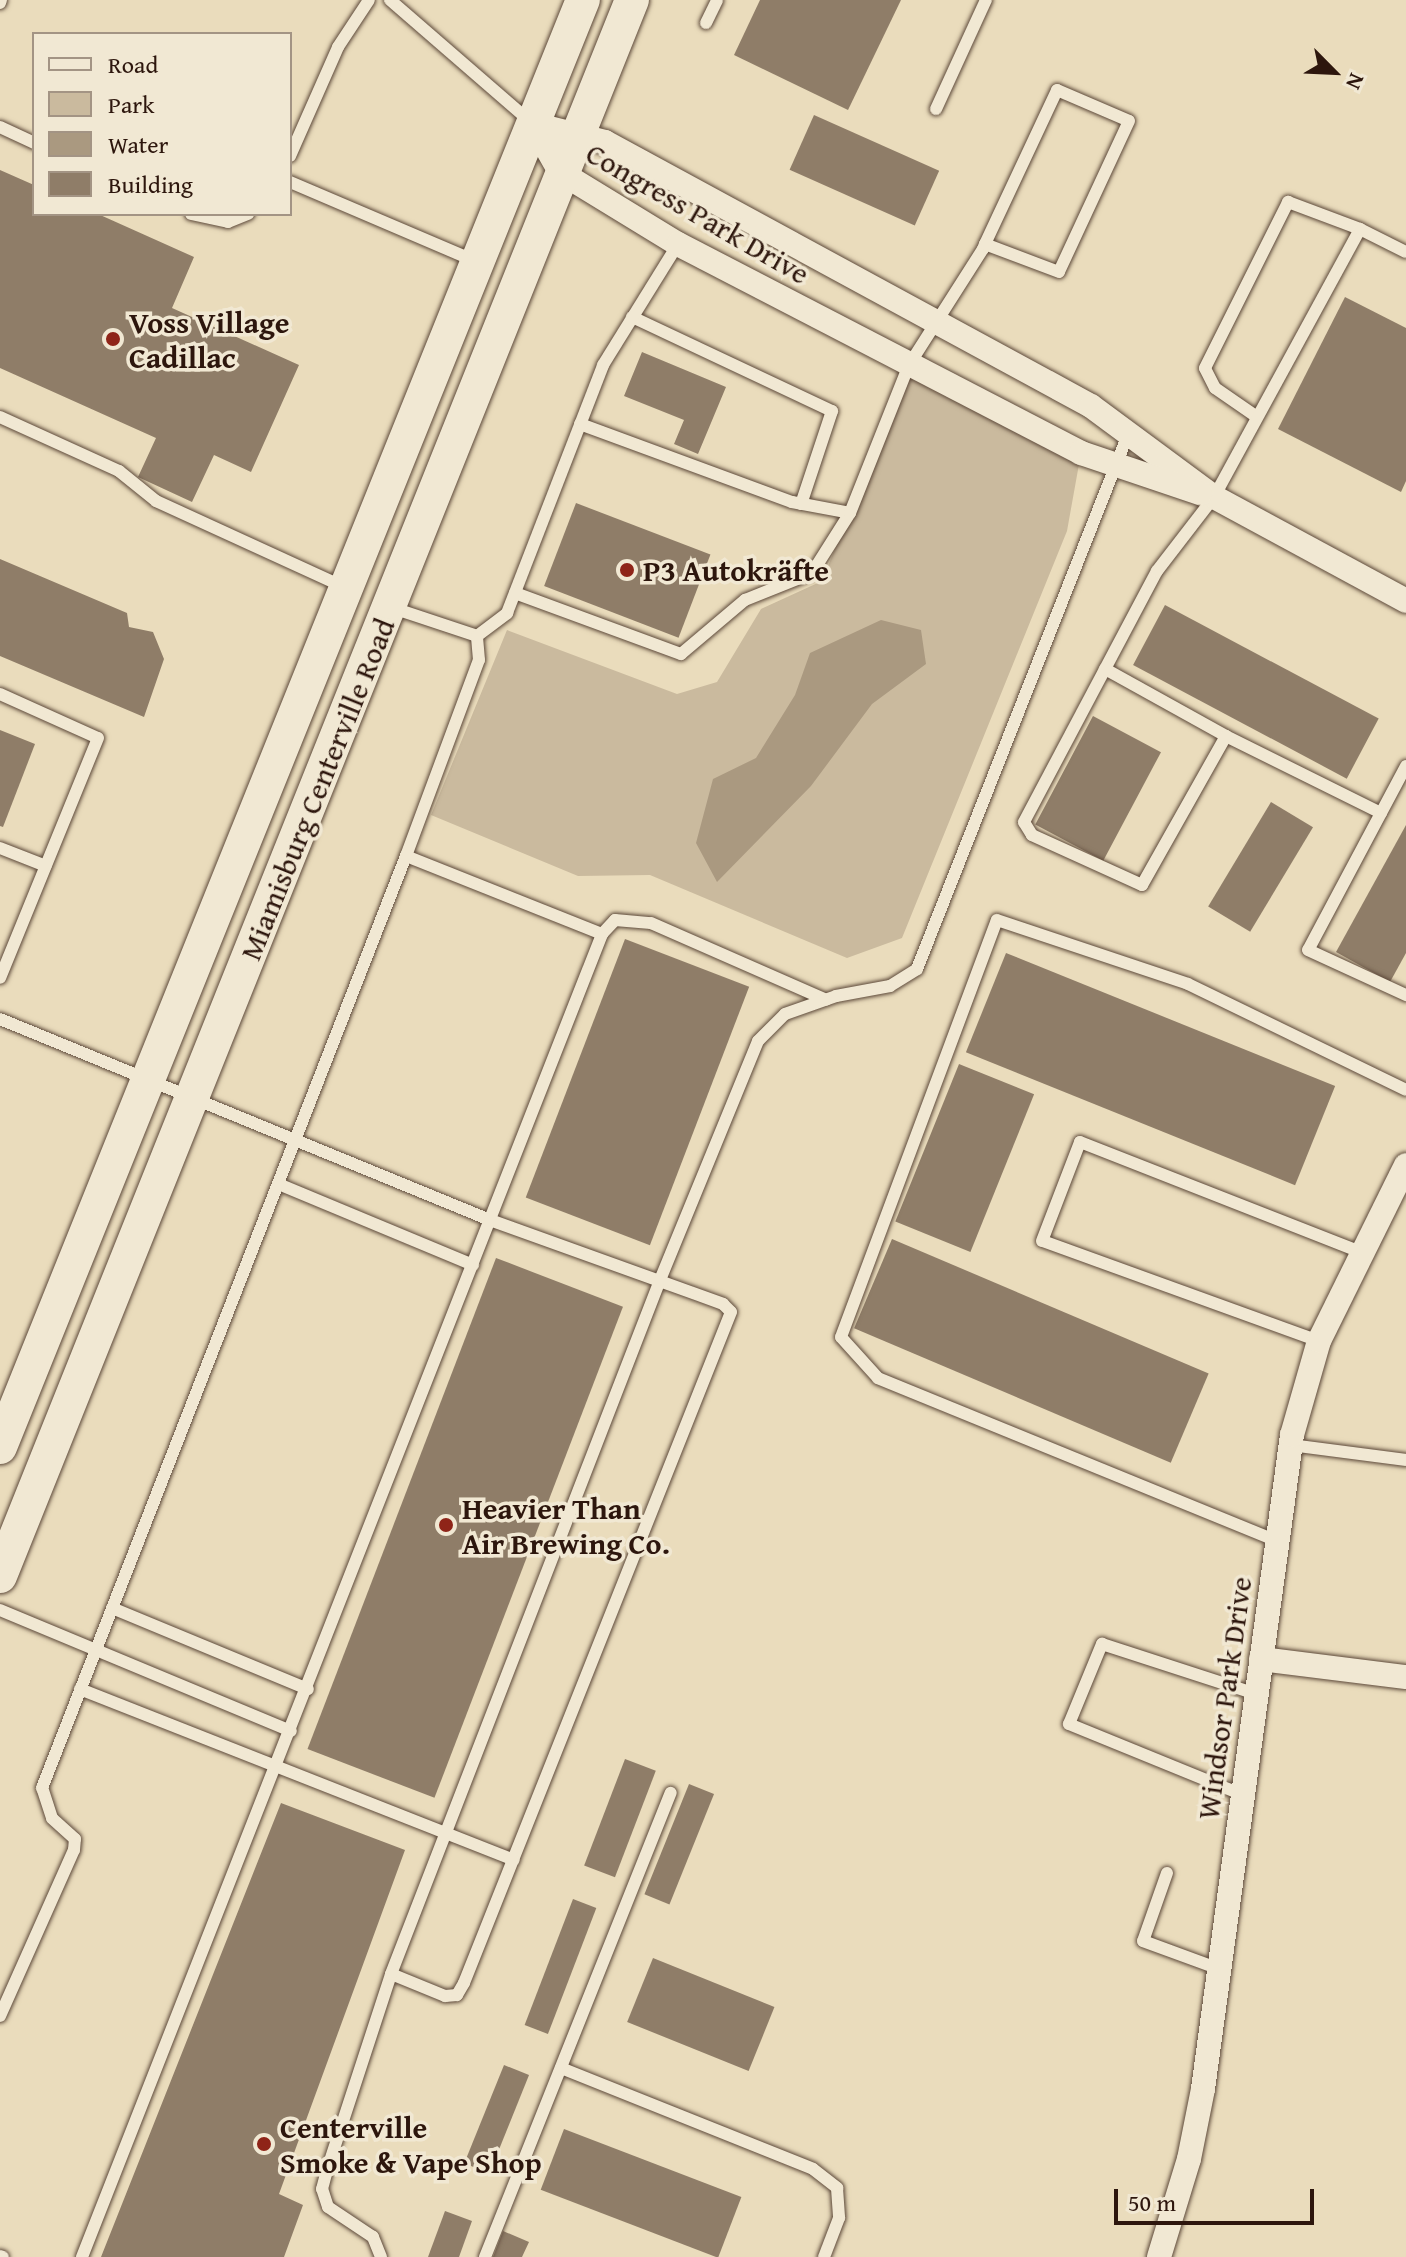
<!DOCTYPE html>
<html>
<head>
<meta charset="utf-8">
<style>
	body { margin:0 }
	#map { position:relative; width:1406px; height:2257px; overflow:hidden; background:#eadcbc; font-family:"Gentium Book Plus",serif }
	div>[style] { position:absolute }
	.green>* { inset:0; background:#caba9e }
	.water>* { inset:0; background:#aa9980 }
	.building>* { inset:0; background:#8f7d68; transform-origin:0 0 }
	.roads { filter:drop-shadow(0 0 2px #5c4839) drop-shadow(0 0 2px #5c4839) }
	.service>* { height:12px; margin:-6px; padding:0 6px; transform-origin:6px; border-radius:6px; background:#f1e8d3 }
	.minor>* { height:24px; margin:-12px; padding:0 12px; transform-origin:12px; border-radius:12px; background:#f1e8d3 }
	.secondary>* { height:34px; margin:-17px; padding:0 17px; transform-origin:17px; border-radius:17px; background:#f1e8d3 }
	.dots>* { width:22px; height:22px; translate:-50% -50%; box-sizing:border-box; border:4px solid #f1e8d3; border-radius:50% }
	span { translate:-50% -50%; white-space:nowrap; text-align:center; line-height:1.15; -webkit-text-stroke:7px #f1e8d3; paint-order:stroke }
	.street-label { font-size:30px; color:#2d160d }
	.poi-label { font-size:30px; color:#2d160d; font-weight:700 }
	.left { translate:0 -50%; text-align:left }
	.legend { position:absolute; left:32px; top:32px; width:260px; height:184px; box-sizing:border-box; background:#f1e8d3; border:2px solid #a39484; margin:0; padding:10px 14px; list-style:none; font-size:24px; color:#2d160d }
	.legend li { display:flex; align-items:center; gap:16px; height:40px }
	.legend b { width:40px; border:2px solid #a39484 }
	.north { position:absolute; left:1294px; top:32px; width:80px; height:80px; -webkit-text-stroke:6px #f1e8d3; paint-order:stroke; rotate:114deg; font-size:22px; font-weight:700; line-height:32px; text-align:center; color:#2d160d }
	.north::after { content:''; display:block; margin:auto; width:28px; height:36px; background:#2d160d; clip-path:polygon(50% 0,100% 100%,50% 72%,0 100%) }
	.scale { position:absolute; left:1114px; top:2189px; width:200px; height:36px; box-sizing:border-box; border:4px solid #2d160d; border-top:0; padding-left:10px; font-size:24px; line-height:28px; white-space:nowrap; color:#2d160d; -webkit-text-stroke:6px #f1e8d3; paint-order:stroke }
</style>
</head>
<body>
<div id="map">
	<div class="green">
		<div style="clip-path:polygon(909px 365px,1081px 453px,1067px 531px,902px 938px,847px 958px,650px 875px,578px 876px,431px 815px,507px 630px,677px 694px,717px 682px,761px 609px,822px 581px)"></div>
	</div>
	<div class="water">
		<div style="clip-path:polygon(881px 620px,921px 630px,926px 664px,872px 704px,811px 786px,717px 882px,696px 843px,713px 779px,756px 758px,795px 695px,810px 653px)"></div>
	</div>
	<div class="building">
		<div style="clip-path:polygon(760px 0,901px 0,848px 110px,734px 55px)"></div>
		<div style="left:814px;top:115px;width:137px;height:60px;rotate:24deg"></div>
		<div style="clip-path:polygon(0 170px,34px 185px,34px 214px,98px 214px,194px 257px,172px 308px,299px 365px,251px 472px,214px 455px,192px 502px,138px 477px,156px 438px,0 368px)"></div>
		<div style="clip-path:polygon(1345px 297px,1406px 328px,1406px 481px,1401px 492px,1278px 429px)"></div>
		<div style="clip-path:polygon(642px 352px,726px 387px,698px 454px,674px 444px,684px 420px,624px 396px)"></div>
		<div style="left:576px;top:503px;width:144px;height:89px;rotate:21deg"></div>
		<div style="clip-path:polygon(0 559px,127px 613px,129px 627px,153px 632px,164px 659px,144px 717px,0 656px)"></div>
		<div style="left:1165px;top:605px;width:242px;height:68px;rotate:28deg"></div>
		<div style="left:1093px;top:716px;width:77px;height:123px;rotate:28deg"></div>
		<div style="clip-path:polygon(0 730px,35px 744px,3px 827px,0 826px)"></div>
		<div style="left:1271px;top:802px;width:49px;height:122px;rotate:31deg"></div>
		<div style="clip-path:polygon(1406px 825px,1406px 953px,1390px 982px,1336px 952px)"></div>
		<div style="left:625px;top:939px;width:133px;height:277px;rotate:21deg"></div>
		<div style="left:1006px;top:953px;width:355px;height:107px;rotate:22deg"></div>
		<div style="left:959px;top:1064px;width:81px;height:170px;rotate:22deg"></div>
		<div style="left:892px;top:1239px;width:344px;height:97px;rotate:23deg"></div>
		<div style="left:496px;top:1258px;width:136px;height:526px;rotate:21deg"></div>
		<div style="left:625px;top:1759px;width:33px;height:114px;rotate:21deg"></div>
		<div style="left:689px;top:1784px;width:27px;height:119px;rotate:22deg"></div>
		<div style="clip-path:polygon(281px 1803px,405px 1850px,279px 2194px,303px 2205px,284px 2257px,101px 2257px)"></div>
		<div style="left:573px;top:1899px;width:25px;height:135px;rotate:21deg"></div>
		<div style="left:653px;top:1958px;width:131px;height:69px;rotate:22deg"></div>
		<div style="left:504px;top:2065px;width:27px;height:106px;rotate:22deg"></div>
		<div style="left:564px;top:2129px;width:190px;height:65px;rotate:21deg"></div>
		<div style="clip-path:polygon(445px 2211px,472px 2221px,459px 2257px,428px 2257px)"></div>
		<div style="clip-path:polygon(503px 2231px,529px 2242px,522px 2257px,493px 2257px)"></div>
	</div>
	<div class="roads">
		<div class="service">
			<div style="left:390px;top:0;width:186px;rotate:40.9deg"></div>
			<div style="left:0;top:3px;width:3px;rotate:-72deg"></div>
			<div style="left:706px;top:23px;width:25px;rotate:-64deg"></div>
			<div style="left:936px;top:109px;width:120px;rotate:-65.4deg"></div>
			<div style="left:0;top:127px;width:38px;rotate:25deg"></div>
			<div style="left:290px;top:156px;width:119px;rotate:-66.2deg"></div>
			<div style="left:338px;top:47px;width:56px;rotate:-56.6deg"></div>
			<div style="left:290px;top:182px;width:201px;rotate:23.1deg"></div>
			<div style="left:191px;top:214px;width:38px;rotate:12deg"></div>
			<div style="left:228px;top:222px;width:22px;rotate:-22deg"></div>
			<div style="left:632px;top:317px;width:221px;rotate:25.2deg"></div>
			<div style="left:832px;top:411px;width:98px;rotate:108.4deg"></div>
			<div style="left:0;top:417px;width:131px;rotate:24.4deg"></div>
			<div style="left:119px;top:471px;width:48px;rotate:39deg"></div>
			<div style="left:156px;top:501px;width:207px;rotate:24.6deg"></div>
			<div style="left:1257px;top:417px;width:51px;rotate:-145.4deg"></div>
			<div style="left:1215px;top:388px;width:22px;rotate:-117deg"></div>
			<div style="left:1205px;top:368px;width:186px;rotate:-63.4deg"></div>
			<div style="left:1288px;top:202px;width:77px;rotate:20.6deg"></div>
			<div style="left:580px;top:424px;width:226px;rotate:20.2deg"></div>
			<div style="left:792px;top:502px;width:59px;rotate:10.7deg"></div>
			<div style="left:515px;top:593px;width:177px;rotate:20.2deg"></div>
			<div style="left:681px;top:654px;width:84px;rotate:-40.2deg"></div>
			<div style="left:745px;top:600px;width:72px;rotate:-21.9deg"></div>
			<div style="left:812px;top:573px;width:71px;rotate:-57.7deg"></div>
			<div style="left:850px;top:513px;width:159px;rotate:-68.3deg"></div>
			<div style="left:909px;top:365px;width:138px;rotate:-57.5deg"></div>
			<div style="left:983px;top:249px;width:5px;rotate:-68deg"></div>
			<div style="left:985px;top:244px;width:170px;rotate:-64.9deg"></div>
			<div style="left:1057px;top:90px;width:78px;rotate:23.3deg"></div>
			<div style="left:1129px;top:121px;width:166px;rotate:114.9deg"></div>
			<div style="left:1059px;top:272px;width:79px;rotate:-159.3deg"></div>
			<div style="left:390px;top:607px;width:92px;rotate:18.4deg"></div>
			<div style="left:477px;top:636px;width:38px;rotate:-37deg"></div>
			<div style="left:507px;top:613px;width:266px;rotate:-68.8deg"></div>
			<div style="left:603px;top:365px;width:142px;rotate:-58.2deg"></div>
			<div style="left:1105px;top:669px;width:138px;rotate:29deg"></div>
			<div style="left:0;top:694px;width:107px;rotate:24.2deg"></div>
			<div style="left:98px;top:738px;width:259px;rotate:112.2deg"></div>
			<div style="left:1406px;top:766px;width:208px;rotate:118deg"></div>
			<div style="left:1308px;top:950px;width:108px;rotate:24.7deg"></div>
			<div style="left:1381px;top:813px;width:173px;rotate:-153.6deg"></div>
			<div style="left:1226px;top:736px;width:171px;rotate:119.4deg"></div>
			<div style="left:1142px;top:885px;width:121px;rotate:-155.6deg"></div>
			<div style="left:1032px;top:835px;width:15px;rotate:-122deg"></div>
			<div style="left:1024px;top:822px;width:284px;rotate:-62.1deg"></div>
			<div style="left:1157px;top:571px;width:93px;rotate:-52.4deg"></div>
			<div style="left:1214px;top:497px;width:305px;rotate:-61.4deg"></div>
			<div style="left:1360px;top:229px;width:51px;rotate:26.6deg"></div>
			<div style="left:0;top:848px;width:49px;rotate:21.4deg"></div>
			<div style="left:406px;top:856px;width:211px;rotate:21.7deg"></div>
			<div style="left:0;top:1019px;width:530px;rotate:22.3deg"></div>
			<div style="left:490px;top:1220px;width:248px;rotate:19.8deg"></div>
			<div style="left:723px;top:1304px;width:11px;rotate:45deg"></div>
			<div style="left:731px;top:1312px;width:722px;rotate:111.7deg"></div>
			<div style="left:464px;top:1983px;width:14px;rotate:120deg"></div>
			<div style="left:457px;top:1995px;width:12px;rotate:175deg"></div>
			<div style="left:445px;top:1996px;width:58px;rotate:-157.8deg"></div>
			<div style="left:281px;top:1185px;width:208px;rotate:22.6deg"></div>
			<div style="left:1319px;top:1341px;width:294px;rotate:-160.1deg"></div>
			<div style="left:1042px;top:1241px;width:106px;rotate:-69deg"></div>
			<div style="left:1080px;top:1142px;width:301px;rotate:21.4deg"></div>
			<div style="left:1291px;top:1445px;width:116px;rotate:7.4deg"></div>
			<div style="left:1277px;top:1541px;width:431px;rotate:-157.8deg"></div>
			<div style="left:878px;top:1378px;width:55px;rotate:-132.1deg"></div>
			<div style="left:841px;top:1337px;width:445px;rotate:-69.5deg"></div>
			<div style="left:997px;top:920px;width:201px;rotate:18.5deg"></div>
			<div style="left:1188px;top:984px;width:242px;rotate:25.9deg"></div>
			<div style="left:112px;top:1608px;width:212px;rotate:22.5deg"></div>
			<div style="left:0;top:1610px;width:315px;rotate:22.6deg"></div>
			<div style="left:80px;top:1689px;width:466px;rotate:21.5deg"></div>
			<div style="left:1243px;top:1795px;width:188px;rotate:-157.8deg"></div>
			<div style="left:1069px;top:1724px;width:87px;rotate:-67.6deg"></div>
			<div style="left:1102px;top:1644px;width:162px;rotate:18deg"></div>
			<div style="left:1167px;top:1873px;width:72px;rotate:109.4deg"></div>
			<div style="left:1143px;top:1941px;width:81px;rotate:20.2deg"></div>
			<div style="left:0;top:2016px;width:182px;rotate:-66deg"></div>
			<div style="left:74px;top:1850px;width:11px;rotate:-85deg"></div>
			<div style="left:75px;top:1839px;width:31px;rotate:-138deg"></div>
			<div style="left:52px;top:1818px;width:32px;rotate:-108deg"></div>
			<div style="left:42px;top:1788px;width:1001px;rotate:-68.67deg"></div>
			<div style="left:406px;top:856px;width:209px;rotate:-69.6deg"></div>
			<div style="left:479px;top:660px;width:24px;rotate:-95deg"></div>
			<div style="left:561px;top:2068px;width:271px;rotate:21.8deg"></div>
			<div style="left:813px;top:2169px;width:31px;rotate:38deg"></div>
			<div style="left:837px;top:2188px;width:30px;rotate:86deg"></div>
			<div style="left:839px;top:2218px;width:42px;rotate:111deg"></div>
			<div style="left:0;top:2256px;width:3px;rotate:18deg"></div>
			<div style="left:82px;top:2257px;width:1422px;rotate:-68.54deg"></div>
			<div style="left:602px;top:934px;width:19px;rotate:-47deg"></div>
			<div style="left:615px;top:920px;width:36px;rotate:5deg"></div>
			<div style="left:651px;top:923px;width:191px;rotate:23.7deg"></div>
			<div style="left:381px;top:2257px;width:22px;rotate:-112deg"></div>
			<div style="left:373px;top:2237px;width:54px;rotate:-146.3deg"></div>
			<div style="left:328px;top:2207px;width:19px;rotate:-108deg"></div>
			<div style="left:322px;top:2189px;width:23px;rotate:-75deg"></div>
			<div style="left:328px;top:2167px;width:203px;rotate:-71.9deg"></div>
			<div style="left:391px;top:1974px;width:744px;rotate:-68.81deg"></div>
			<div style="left:660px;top:1280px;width:258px;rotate:-67.7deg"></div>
			<div style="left:758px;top:1041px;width:38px;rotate:-45deg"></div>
			<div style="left:785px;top:1014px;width:54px;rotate:-19.4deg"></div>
			<div style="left:836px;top:996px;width:55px;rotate:-10.5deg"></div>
			<div style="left:890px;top:986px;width:32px;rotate:-32deg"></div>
			<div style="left:917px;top:969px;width:577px;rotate:-68.46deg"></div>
			<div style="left:485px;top:2257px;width:500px;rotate:-68.2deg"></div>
		</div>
		<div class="minor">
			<div style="left:533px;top:124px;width:74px;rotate:14deg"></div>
			<div style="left:605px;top:142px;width:553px;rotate:28.51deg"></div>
			<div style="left:1091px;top:406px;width:153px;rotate:36.5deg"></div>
			<div style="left:1214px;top:497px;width:218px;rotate:28.4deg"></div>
			<div style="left:533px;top:124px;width:55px;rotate:60.6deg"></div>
			<div style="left:560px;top:172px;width:138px;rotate:31.4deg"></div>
			<div style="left:678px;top:244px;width:454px;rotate:27.4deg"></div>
			<div style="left:1081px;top:453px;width:126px;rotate:18.6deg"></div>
			<div style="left:1261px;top:1659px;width:146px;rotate:7.1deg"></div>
			<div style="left:1159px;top:2257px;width:102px;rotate:-73deg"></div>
			<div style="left:1189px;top:2159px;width:71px;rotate:-78.7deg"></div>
			<div style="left:1203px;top:2089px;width:660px;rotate:-82.25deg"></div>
			<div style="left:1292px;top:1435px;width:98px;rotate:-74deg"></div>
			<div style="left:1319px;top:1341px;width:196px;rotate:-63.7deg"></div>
		</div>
		<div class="secondary">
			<div style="left:0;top:1447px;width:1560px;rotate:-68.06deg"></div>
			<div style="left:0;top:1576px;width:1698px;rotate:-68.15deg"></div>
		</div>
	</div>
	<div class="dots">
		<div style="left:113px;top:339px;background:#8f2418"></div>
		<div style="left:627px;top:570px;background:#8f2418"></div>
		<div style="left:446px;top:1525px;background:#8f2418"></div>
		<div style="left:264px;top:2144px;background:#8f2418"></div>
	</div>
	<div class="street-label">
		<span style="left:698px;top:213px;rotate:30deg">Congress Park Drive</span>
		<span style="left:317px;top:789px;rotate:-68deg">Miamisburg Centerville Road</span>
		<span style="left:1224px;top:1698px;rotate:-82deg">Windsor Park Drive</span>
	</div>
	<div class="poi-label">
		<span class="left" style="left:129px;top:339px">Voss Village<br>Cadillac</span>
		<span class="left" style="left:643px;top:570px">P3 Autokräfte</span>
		<span class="left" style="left:462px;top:1525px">Heavier Than<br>Air Brewing Co.</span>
		<span class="left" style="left:280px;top:2144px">Centerville<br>Smoke &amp; Vape Shop</span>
	</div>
	<ul class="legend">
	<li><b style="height:10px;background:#f1e8d3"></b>Road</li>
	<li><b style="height:22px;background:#caba9e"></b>Park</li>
	<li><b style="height:22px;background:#aa9980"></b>Water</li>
	<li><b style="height:22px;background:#8f7d68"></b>Building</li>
	</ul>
	<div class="north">N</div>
	<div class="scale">50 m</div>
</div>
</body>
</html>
